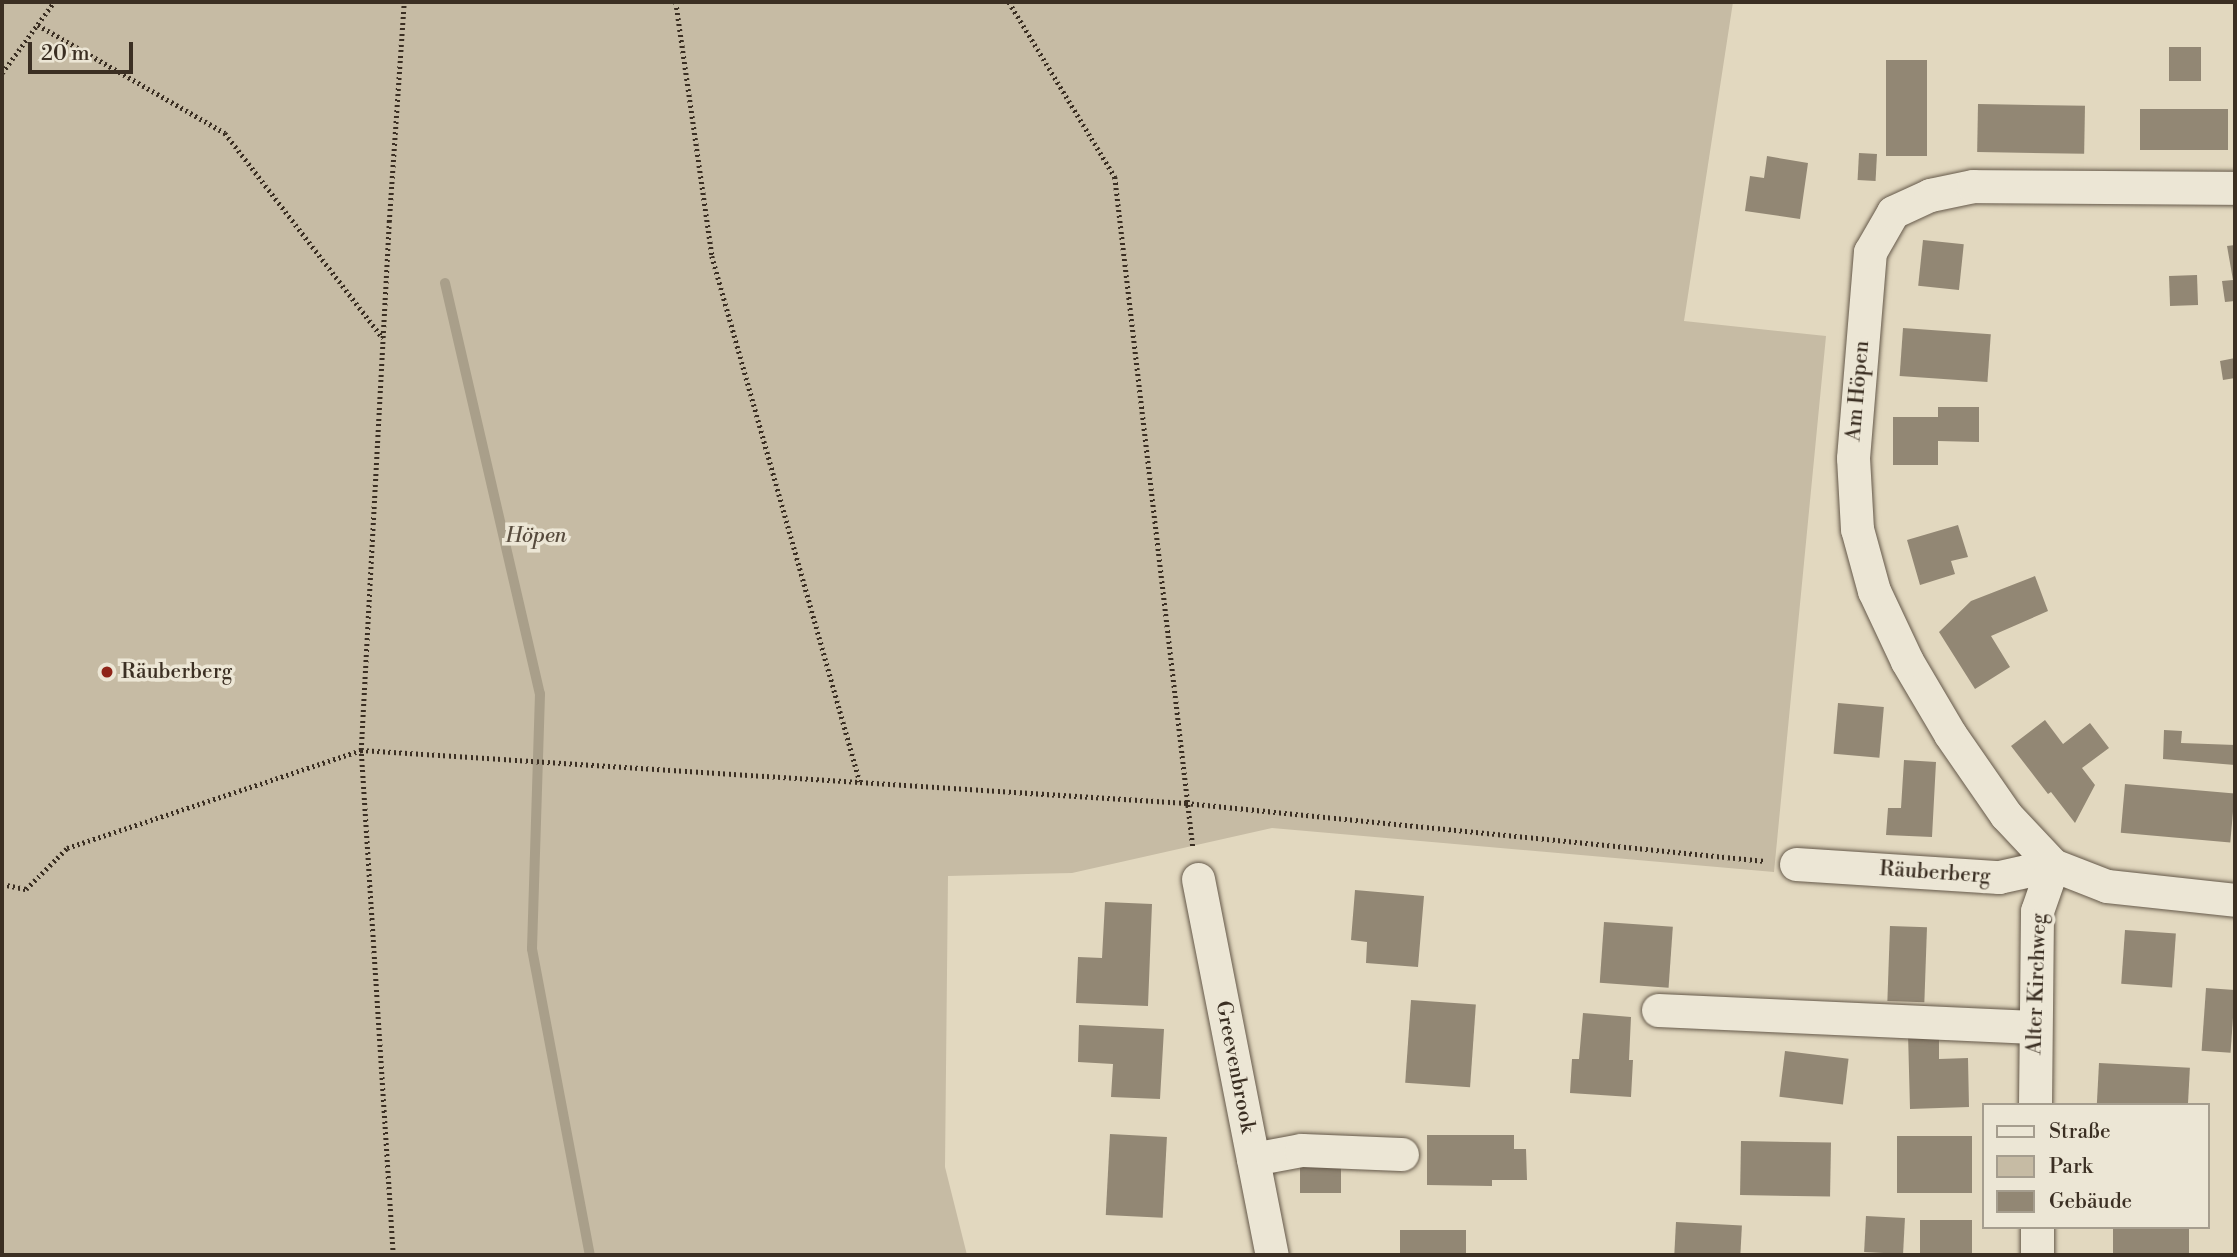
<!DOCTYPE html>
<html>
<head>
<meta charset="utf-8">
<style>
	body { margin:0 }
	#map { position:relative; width:2237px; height:1257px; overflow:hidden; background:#e2d8bf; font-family:"Libre Bodoni",serif }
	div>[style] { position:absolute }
	.green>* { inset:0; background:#c6bba4 }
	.stream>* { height:10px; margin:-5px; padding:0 5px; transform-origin:5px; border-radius:5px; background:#a99f8a }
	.building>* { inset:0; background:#928774; transform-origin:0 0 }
	.path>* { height:4.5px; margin-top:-2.25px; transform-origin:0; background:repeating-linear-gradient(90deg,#3b2f23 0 2px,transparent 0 5.5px) }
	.roads { filter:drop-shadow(0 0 2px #65594a) drop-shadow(0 0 2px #65594a) }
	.minor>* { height:33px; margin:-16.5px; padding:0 16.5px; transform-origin:16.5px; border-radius:16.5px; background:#ece6d5 }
	.dots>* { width:19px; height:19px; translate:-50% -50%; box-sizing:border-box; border:4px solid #ece6d5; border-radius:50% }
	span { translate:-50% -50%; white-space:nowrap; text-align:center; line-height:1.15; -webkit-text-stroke:7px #ece6d5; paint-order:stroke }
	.street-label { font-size:21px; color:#3b2f23 }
	.park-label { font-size:21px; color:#574b3d; font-style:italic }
	.poi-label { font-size:21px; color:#3b2f23 }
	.left { translate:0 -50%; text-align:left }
	.frame { position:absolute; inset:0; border:4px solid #3b2f23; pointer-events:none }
	.legend { position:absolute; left:1982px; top:1103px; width:228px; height:126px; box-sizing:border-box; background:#ece6d5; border:2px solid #a59d8e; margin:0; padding:9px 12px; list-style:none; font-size:21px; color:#3b2f23 }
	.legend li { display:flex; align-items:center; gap:14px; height:35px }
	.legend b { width:35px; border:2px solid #a59d8e }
	.scale { position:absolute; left:28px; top:42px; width:105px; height:32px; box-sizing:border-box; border:4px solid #3b2f23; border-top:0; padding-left:9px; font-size:21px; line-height:24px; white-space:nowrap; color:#3b2f23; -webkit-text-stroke:5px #ece6d5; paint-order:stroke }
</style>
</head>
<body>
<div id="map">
	<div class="green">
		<div style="clip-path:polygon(2px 2px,1733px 2px,1684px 321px,1826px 336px,1774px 872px,1272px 828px,1072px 873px,948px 876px,945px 1167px,967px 1255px,2px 1255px)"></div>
	</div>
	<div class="stream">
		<div style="left:445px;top:283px;width:422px;rotate:77deg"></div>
		<div style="left:540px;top:694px;width:255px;rotate:91.8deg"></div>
		<div style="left:532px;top:949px;width:311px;rotate:79.3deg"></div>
	</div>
	<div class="building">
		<div style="left:2169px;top:47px;width:32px;height:34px"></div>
		<div style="left:1886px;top:60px;width:41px;height:96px"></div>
		<div style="left:1978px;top:104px;width:107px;height:48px;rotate:1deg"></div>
		<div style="left:2140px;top:109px;width:88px;height:41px"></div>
		<div style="left:1859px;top:153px;width:18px;height:27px;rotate:3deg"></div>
		<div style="clip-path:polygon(1767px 156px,1808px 163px,1800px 219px,1745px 211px,1750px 176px,1764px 178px)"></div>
		<div style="left:1923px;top:240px;width:41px;height:46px;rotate:6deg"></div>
		<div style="clip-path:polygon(2235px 245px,2235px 301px,2225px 302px,2222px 281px,2233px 280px,2227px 246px)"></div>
		<div style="left:2197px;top:275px;width:30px;height:28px;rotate:88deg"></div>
		<div style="left:1903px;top:328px;width:88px;height:48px;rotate:4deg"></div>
		<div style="clip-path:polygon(2235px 358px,2235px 378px,2223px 380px,2220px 361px)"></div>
		<div style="clip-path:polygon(1938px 407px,1979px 407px,1979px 442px,1938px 441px,1938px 465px,1893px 465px,1893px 417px,1938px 417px)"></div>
		<div style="clip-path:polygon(1958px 525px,1968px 557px,1951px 561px,1955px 574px,1920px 585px,1907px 540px)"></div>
		<div style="clip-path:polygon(2035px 576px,2048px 611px,1991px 636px,2010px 667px,1975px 689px,1939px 632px,1971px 601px)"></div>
		<div style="left:1838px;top:703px;width:46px;height:51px;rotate:5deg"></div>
		<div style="clip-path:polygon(2045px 720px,2063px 744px,2090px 723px,2109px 748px,2082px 768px,2095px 785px,2075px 823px,2051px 792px,2048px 794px,2011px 746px)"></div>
		<div style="clip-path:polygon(2164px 730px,2182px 731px,2181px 743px,2235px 745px,2235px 765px,2163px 759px)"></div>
		<div style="clip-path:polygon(1904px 760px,1936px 762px,1932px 837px,1886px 835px,1888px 808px,1901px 808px)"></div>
		<div style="left:2125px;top:784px;width:110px;height:49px;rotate:5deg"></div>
		<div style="clip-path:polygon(1355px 890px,1424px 896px,1418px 967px,1366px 963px,1367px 942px,1351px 940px)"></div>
		<div style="clip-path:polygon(1105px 902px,1152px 904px,1148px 1006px,1076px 1003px,1078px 957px,1102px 958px)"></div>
		<div style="left:1604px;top:922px;width:69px;height:61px;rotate:4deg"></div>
		<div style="left:1890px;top:926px;width:37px;height:75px;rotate:2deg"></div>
		<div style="left:2125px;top:930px;width:51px;height:54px;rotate:4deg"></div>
		<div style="left:2206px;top:988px;width:29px;height:63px;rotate:4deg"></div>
		<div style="left:1411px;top:1000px;width:65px;height:83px;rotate:4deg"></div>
		<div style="clip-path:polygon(1583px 1013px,1631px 1017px,1629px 1060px,1633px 1060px,1631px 1097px,1570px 1093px,1572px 1059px,1579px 1059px)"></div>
		<div style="clip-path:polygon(1079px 1025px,1164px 1029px,1160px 1099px,1111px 1097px,1113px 1064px,1078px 1062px)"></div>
		<div style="clip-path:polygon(1939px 1032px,1939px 1059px,1968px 1058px,1969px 1107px,1910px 1109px,1908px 1033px)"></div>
		<div style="left:1785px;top:1051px;width:64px;height:46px;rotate:7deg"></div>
		<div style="left:2099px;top:1063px;width:91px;height:42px;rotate:3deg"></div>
		<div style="left:1110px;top:1134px;width:57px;height:81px;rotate:3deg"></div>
		<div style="clip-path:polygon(1427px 1135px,1514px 1135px,1514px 1149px,1526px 1149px,1527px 1180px,1492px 1180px,1492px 1186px,1427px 1185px)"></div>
		<div style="left:1897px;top:1136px;width:75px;height:57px"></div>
		<div style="left:1741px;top:1141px;width:90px;height:54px;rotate:1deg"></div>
		<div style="left:1300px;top:1156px;width:41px;height:37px"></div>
		<div style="left:1866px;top:1216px;width:39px;height:36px;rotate:3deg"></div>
		<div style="left:1920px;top:1220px;width:52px;height:35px"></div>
		<div style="left:1676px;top:1222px;width:66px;height:33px;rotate:3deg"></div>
		<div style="left:2113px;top:1227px;width:76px;height:28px"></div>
		<div style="left:1400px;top:1230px;width:66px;height:25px"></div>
	</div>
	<div class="path">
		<div style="left:676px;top:2px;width:257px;rotate:81.9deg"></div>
		<div style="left:712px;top:256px;width:546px;rotate:74.29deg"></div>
		<div style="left:1009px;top:2px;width:205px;rotate:58.8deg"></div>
		<div style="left:1115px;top:177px;width:675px;rotate:83.36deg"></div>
		<div style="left:38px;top:25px;width:216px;rotate:30deg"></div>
		<div style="left:225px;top:133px;width:259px;rotate:52.4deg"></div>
		<div style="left:2px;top:73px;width:88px;rotate:-53.8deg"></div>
		<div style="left:2px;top:884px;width:25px;rotate:12deg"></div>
		<div style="left:26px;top:889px;width:58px;rotate:-45deg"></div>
		<div style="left:67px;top:848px;width:310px;rotate:-18.4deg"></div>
		<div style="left:361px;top:750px;width:529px;rotate:-86.96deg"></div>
		<div style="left:389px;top:222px;width:221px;rotate:-86.1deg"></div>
		<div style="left:393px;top:1255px;width:506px;rotate:-93.63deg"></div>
		<div style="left:361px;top:750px;width:827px;rotate:3.68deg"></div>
		<div style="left:1186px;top:803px;width:582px;rotate:5.72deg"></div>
	</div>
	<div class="roads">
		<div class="minor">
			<div style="left:1796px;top:864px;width:203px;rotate:3.7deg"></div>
			<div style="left:1999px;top:877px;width:55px;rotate:-12.5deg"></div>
			<div style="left:2053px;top:865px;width:58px;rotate:21.3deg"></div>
			<div style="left:2107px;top:886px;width:129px;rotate:6.2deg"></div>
			<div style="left:2053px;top:865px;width:69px;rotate:-133.2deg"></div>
			<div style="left:2006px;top:815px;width:98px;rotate:-124.7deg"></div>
			<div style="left:1950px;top:734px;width:85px;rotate:-120.5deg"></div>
			<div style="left:1907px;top:661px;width:77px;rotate:-115.2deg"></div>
			<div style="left:1874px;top:591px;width:64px;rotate:-105.3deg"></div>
			<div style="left:1857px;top:529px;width:71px;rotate:-93.2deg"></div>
			<div style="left:1853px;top:458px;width:207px;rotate:-85.3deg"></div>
			<div style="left:1870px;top:252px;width:46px;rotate:-60.1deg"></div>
			<div style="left:1893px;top:212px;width:41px;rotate:-24.7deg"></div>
			<div style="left:1930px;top:195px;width:44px;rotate:-11.8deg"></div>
			<div style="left:1973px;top:186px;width:262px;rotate:0.4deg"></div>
			<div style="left:1198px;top:879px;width:383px;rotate:78.9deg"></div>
			<div style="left:1658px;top:1010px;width:376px;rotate:2.6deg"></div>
			<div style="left:2035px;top:1105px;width:194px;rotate:-89.4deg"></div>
			<div style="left:2037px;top:911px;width:49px;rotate:-70.8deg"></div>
			<div style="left:1253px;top:1159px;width:49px;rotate:-10.6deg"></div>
			<div style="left:1301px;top:1150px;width:101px;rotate:2.3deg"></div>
			<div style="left:2037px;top:1227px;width:28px;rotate:90deg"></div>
		</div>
	</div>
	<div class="dots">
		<div style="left:107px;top:672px;background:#8f2418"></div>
	</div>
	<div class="street-label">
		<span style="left:1858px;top:391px;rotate:-85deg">Am Höpen</span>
		<span style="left:1935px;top:873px;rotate:4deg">Räuberberg</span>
		<span style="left:2037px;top:984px;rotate:-88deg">Alter Kirchweg</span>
		<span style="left:1235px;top:1067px;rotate:79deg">Greevenbrook</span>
	</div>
	<div class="park-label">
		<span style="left:536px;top:536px">Höpen</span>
	</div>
	<div class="poi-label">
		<span class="left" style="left:121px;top:672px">Räuberberg</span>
	</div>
	<div class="frame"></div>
	<ul class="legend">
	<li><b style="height:9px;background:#ece6d5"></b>Straße</li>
	<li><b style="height:19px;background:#c6bba4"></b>Park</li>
	<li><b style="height:19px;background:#928774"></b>Gebäude</li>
	</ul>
	<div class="scale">20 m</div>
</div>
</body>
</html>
